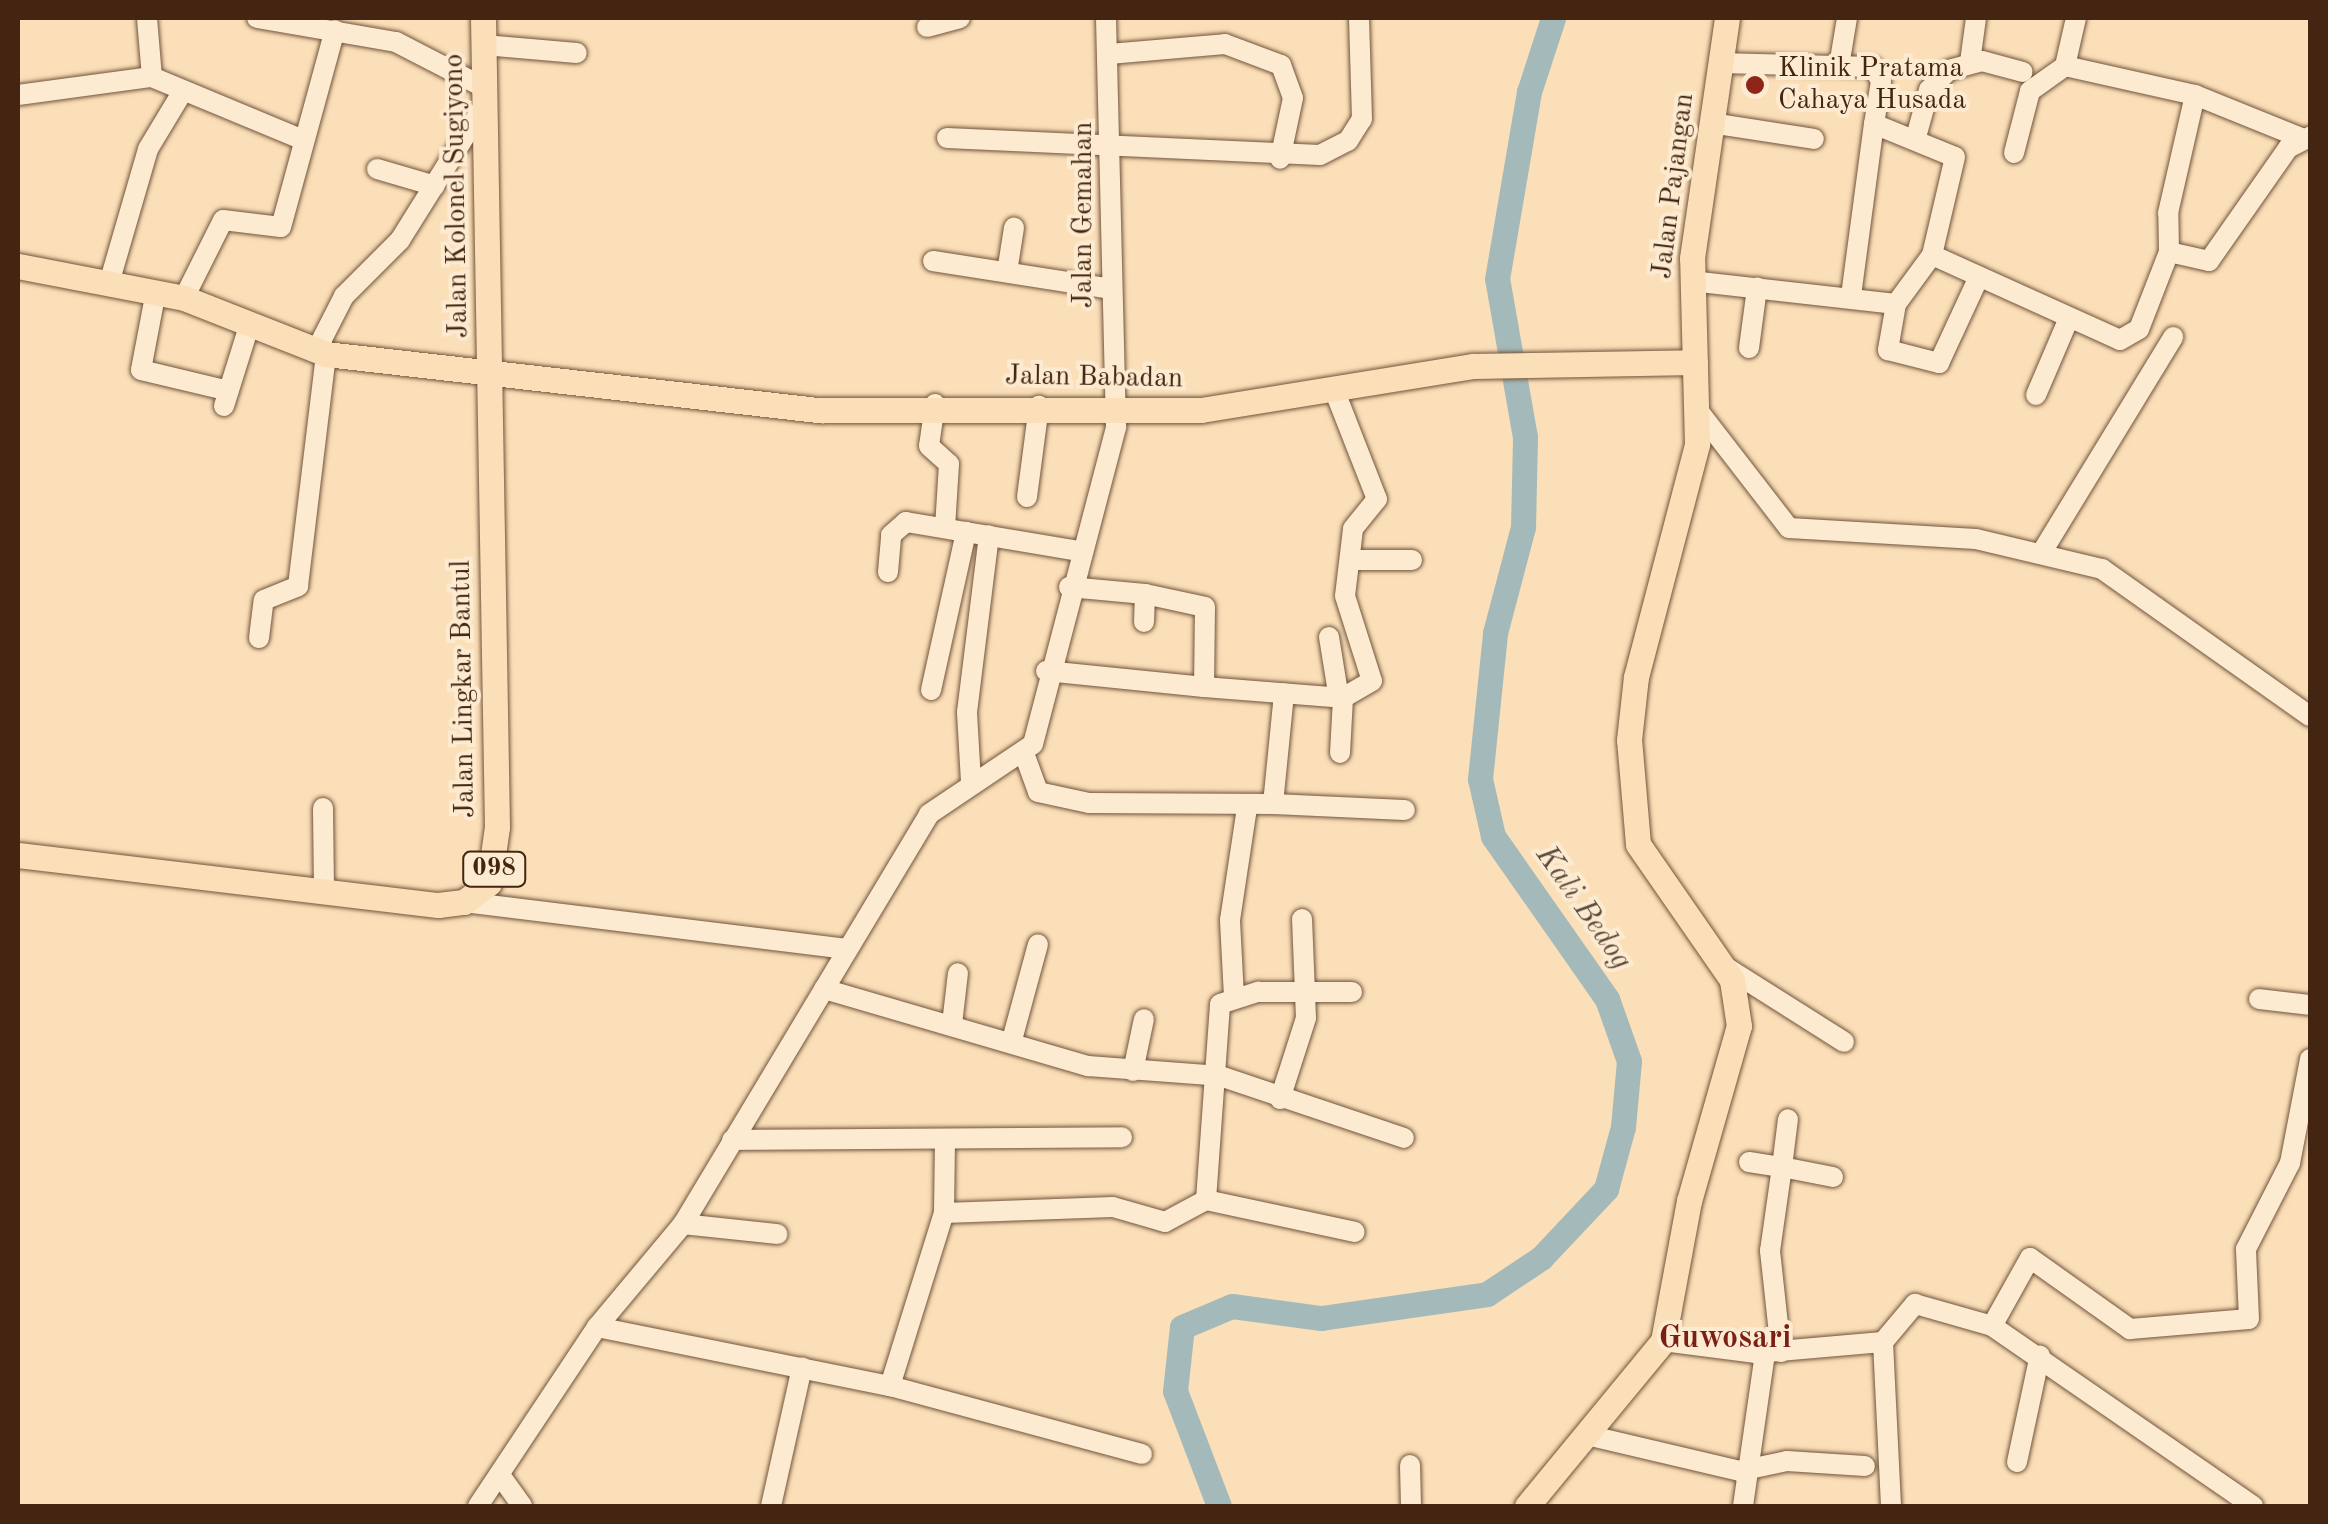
<!DOCTYPE html>
<html>
<head>
<meta charset="utf-8">
<style>
	body { margin:0 }
	#map { position:relative; width:2328px; height:1524px; overflow:hidden; background:#fbdfb8; font-family:"Old Standard TT",serif }
	div>[style] { position:absolute }
	.river>* { height:25px; margin:-12.5px; padding:0 12.5px; transform-origin:12.5px; border-radius:12.5px; background:#a4baba }
	.roads { filter:drop-shadow(0 0 2px #71543b) drop-shadow(0 0 2px #71543b) }
	.minor>* { height:20px; margin:-10px; padding:0 10px; transform-origin:10px; border-radius:10px; background:#fcead1 }
	.major>* { height:25px; margin:-12.5px; padding:0 12.5px; transform-origin:12.5px; border-radius:12.5px; background:#fbdfb8 }
	.dots>* { width:28px; height:28px; translate:-50% -50%; box-sizing:border-box; border:5px solid #fcead1; border-radius:50% }
	span { translate:-50% -50%; white-space:nowrap; text-align:center; line-height:1.15; -webkit-text-stroke:8px #fcead1; paint-order:stroke }
	.shield-label span { padding:2px 8px; background:#fcead1; border:2px solid; border-radius:8px; -webkit-text-stroke-width:0 }
	.shield-label { font-size:25px; color:#432511; font-weight:700 }
	.poi-label { font-size:28px; color:#432511 }
	.left { translate:0 -50%; text-align:left }
	.street-label { font-size:28px; color:#432511 }
	.water-label { font-size:30px; color:#5b4a3b; font-style:italic }
	.quarter-label { font-size:32px; color:#7a1f14; font-weight:700 }
	.frame { position:absolute; inset:0; border:20px solid #432511; pointer-events:none }
</style>
</head>
<body>
<div id="map">
	<div class="river">
		<div style="left:1219px;top:1506px;width:123px;rotate:-110.9deg"></div>
		<div style="left:1175px;top:1391px;width:64px;rotate:-83.8deg"></div>
		<div style="left:1182px;top:1327px;width:54px;rotate:-22.8deg"></div>
		<div style="left:1232px;top:1306px;width:90px;rotate:7.7deg"></div>
		<div style="left:1321px;top:1318px;width:168px;rotate:-8.2deg"></div>
		<div style="left:1487px;top:1294px;width:65px;rotate:-33.7deg"></div>
		<div style="left:1541px;top:1258px;width:95px;rotate:-46.7deg"></div>
		<div style="left:1606px;top:1189px;width:64px;rotate:-74.7deg"></div>
		<div style="left:1623px;top:1127px;width:66px;rotate:-84.8deg"></div>
		<div style="left:1629px;top:1061px;width:66px;rotate:-109.5deg"></div>
		<div style="left:1607px;top:999px;width:199px;rotate:-125deg"></div>
		<div style="left:1493px;top:836px;width:58px;rotate:-102.8deg"></div>
		<div style="left:1480px;top:779px;width:147px;rotate:-84.1deg"></div>
		<div style="left:1495px;top:633px;width:110px;rotate:-75.2deg"></div>
		<div style="left:1523px;top:527px;width:90px;rotate:-88.7deg"></div>
		<div style="left:1525px;top:437px;width:160px;rotate:-100deg"></div>
		<div style="left:1497px;top:279px;width:190px;rotate:-80.3deg"></div>
		<div style="left:1529px;top:92px;width:78px;rotate:-72deg"></div>
	</div>
	<div class="roads">
		<div class="minor">
			<div style="left:147px;top:18px;width:59px;rotate:85.2deg"></div>
			<div style="left:257px;top:18px;width:141px;rotate:9.8deg"></div>
			<div style="left:396px;top:42px;width:100px;rotate:27.3deg"></div>
			<div style="left:927px;top:27px;width:34px;rotate:-15deg"></div>
			<div style="left:484px;top:45px;width:93px;rotate:4.9deg"></div>
			<div style="left:1109px;top:54px;width:116px;rotate:-4.9deg"></div>
			<div style="left:1225px;top:44px;width:60px;rotate:20.6deg"></div>
			<div style="left:1281px;top:65px;width:35px;rotate:70deg"></div>
			<div style="left:1293px;top:98px;width:62px;rotate:102deg"></div>
			<div style="left:1840px;top:60px;width:43px;rotate:-80.5deg"></div>
			<div style="left:1970px;top:62px;width:44px;rotate:-82.2deg"></div>
			<div style="left:1720px;top:63px;width:153px;rotate:1.5deg"></div>
			<div style="left:1873px;top:67px;width:16px;rotate:60deg"></div>
			<div style="left:1881px;top:81px;width:44px;rotate:99.2deg"></div>
			<div style="left:1874px;top:124px;width:87px;rotate:22.2deg"></div>
			<div style="left:1955px;top:157px;width:101px;rotate:103.2deg"></div>
			<div style="left:1932px;top:255px;width:206px;rotate:24.3deg"></div>
			<div style="left:2120px;top:340px;width:22px;rotate:-30deg"></div>
			<div style="left:2139px;top:329px;width:83px;rotate:-68.7deg"></div>
			<div style="left:2169px;top:252px;width:41px;rotate:12.7deg"></div>
			<div style="left:2209px;top:261px;width:138px;rotate:-55deg"></div>
			<div style="left:2288px;top:148px;width:25px;rotate:-27deg"></div>
			<div style="left:2065px;top:66px;width:49px;rotate:-77.1deg"></div>
			<div style="left:18px;top:95px;width:135px;rotate:-7.7deg"></div>
			<div style="left:152px;top:77px;width:164px;rotate:22.6deg"></div>
			<div style="left:1711px;top:123px;width:104px;rotate:8.8deg"></div>
			<div style="left:1916px;top:137px;width:49px;rotate:-74.5deg"></div>
			<div style="left:1929px;top:90px;width:28px;rotate:-45deg"></div>
			<div style="left:1949px;top:70px;width:34px;rotate:-15deg"></div>
			<div style="left:1982px;top:61px;width:42px;rotate:15deg"></div>
			<div style="left:947px;top:138px;width:373px;rotate:2.6deg"></div>
			<div style="left:1320px;top:155px;width:31px;rotate:-27deg"></div>
			<div style="left:1348px;top:141px;width:26px;rotate:-58deg"></div>
			<div style="left:1362px;top:119px;width:101px;rotate:-91.7deg"></div>
			<div style="left:2014px;top:153px;width:64px;rotate:-75.5deg"></div>
			<div style="left:2030px;top:91px;width:43px;rotate:-35.5deg"></div>
			<div style="left:2065px;top:66px;width:133px;rotate:12.6deg"></div>
			<div style="left:2195px;top:95px;width:118px;rotate:22deg"></div>
			<div style="left:377px;top:169px;width:60px;rotate:16.3deg"></div>
			<div style="left:2169px;top:252px;width:39px;rotate:-91deg"></div>
			<div style="left:2168px;top:213px;width:121px;rotate:-77.1deg"></div>
			<div style="left:933px;top:261px;width:181px;rotate:8.9deg"></div>
			<div style="left:1007px;top:272px;width:45px;rotate:-81deg"></div>
			<div style="left:110px;top:280px;width:136px;rotate:-73.8deg"></div>
			<div style="left:148px;top:149px;width:68px;rotate:-58.9deg"></div>
			<div style="left:1691px;top:281px;width:206px;rotate:6.4deg"></div>
			<div style="left:1896px;top:304px;width:47px;rotate:99.9deg"></div>
			<div style="left:1888px;top:350px;width:53px;rotate:14.3deg"></div>
			<div style="left:1939px;top:363px;width:95px;rotate:-65.1deg"></div>
			<div style="left:156px;top:291px;width:80px;rotate:100.8deg"></div>
			<div style="left:141px;top:370px;width:90px;rotate:13.4deg"></div>
			<div style="left:1851px;top:296px;width:174px;rotate:-82.4deg"></div>
			<div style="left:184px;top:298px;width:87px;rotate:-63.4deg"></div>
			<div style="left:223px;top:220px;width:58px;rotate:6.9deg"></div>
			<div style="left:281px;top:227px;width:204px;rotate:-74.7deg"></div>
			<div style="left:1896px;top:304px;width:61px;rotate:-53.7deg"></div>
			<div style="left:1749px;top:348px;width:61px;rotate:-82.4deg"></div>
			<div style="left:316px;top:351px;width:62px;rotate:-63deg"></div>
			<div style="left:344px;top:296px;width:79px;rotate:-45deg"></div>
			<div style="left:400px;top:240px;width:160px;rotate:-58deg"></div>
			<div style="left:1335px;top:392px;width:115px;rotate:68.6deg"></div>
			<div style="left:1377px;top:499px;width:38px;rotate:129deg"></div>
			<div style="left:1353px;top:529px;width:67px;rotate:96.8deg"></div>
			<div style="left:1345px;top:596px;width:89px;rotate:72.4deg"></div>
			<div style="left:1372px;top:681px;width:34px;rotate:150deg"></div>
			<div style="left:1343px;top:698px;width:55px;rotate:93.1deg"></div>
			<div style="left:2036px;top:395px;width:84px;rotate:-66.8deg"></div>
			<div style="left:935px;top:404px;width:42px;rotate:98.1deg"></div>
			<div style="left:929px;top:446px;width:27px;rotate:42deg"></div>
			<div style="left:949px;top:464px;width:63px;rotate:93.6deg"></div>
			<div style="left:224px;top:406px;width:84px;rotate:-72.6deg"></div>
			<div style="left:1700px;top:413px;width:145px;rotate:52.3deg"></div>
			<div style="left:1789px;top:528px;width:187px;rotate:3.4deg"></div>
			<div style="left:1976px;top:539px;width:130px;rotate:13.4deg"></div>
			<div style="left:2102px;top:569px;width:255px;rotate:35.3deg"></div>
			<div style="left:1027px;top:497px;width:92px;rotate:-82.5deg"></div>
			<div style="left:2042px;top:552px;width:252px;rotate:-58.6deg"></div>
			<div style="left:1355px;top:560px;width:57px"></div>
			<div style="left:888px;top:572px;width:37px;rotate:-85deg"></div>
			<div style="left:891px;top:535px;width:20px;rotate:-41deg"></div>
			<div style="left:906px;top:522px;width:176px;rotate:9.5deg"></div>
			<div style="left:1069px;top:587px;width:76px;rotate:5.3deg"></div>
			<div style="left:1145px;top:594px;width:28px;rotate:92deg"></div>
			<div style="left:1145px;top:594px;width:61px;rotate:12.2deg"></div>
			<div style="left:1205px;top:607px;width:80px;rotate:90.7deg"></div>
			<div style="left:1204px;top:687px;width:139px;rotate:4.5deg"></div>
			<div style="left:1329px;top:637px;width:63px;rotate:80.8deg"></div>
			<div style="left:259px;top:638px;width:38px;rotate:-83deg"></div>
			<div style="left:264px;top:600px;width:37px;rotate:-22deg"></div>
			<div style="left:298px;top:586px;width:234px;rotate:-83.1deg"></div>
			<div style="left:1046px;top:671px;width:159px;rotate:5.8deg"></div>
			<div style="left:931px;top:690px;width:162px;rotate:-77.5deg"></div>
			<div style="left:1025px;top:756px;width:38px;rotate:70deg"></div>
			<div style="left:1038px;top:792px;width:52px;rotate:12.2deg"></div>
			<div style="left:1089px;top:803px;width:184px;rotate:0.3deg"></div>
			<div style="left:1273px;top:804px;width:111px;rotate:-84.3deg"></div>
			<div style="left:971px;top:782px;width:70px;rotate:-93.3deg"></div>
			<div style="left:967px;top:712px;width:178px;rotate:-82.9deg"></div>
			<div style="left:1273px;top:804px;width:132px;rotate:2.6deg"></div>
			<div style="left:323px;top:808px;width:82px;rotate:89.3deg"></div>
			<div style="left:464px;top:902px;width:386px;rotate:7deg"></div>
			<div style="left:1724px;top:966px;width:142px;rotate:32.3deg"></div>
			<div style="left:824px;top:989px;width:275px;rotate:16.3deg"></div>
			<div style="left:1088px;top:1066px;width:132px;rotate:4.3deg"></div>
			<div style="left:1220px;top:1076px;width:194px;rotate:18.6deg"></div>
			<div style="left:1234px;top:997px;width:77px;rotate:-93deg"></div>
			<div style="left:1230px;top:920px;width:114px;rotate:-81.4deg"></div>
			<div style="left:2259px;top:999px;width:51px;rotate:6.7deg"></div>
			<div style="left:952px;top:1024px;width:51px;rotate:-83.3deg"></div>
			<div style="left:1012px;top:1040px;width:99px;rotate:-74.8deg"></div>
			<div style="left:1133px;top:1071px;width:53px;rotate:-78.1deg"></div>
			<div style="left:1280px;top:1099px;width:85px;rotate:-72.2deg"></div>
			<div style="left:1306px;top:1018px;width:99px;rotate:-92.3deg"></div>
			<div style="left:732px;top:1140px;width:390px;rotate:-0.4deg"></div>
			<div style="left:945px;top:1141px;width:72px;rotate:90.8deg"></div>
			<div style="left:944px;top:1213px;width:169px;rotate:-2deg"></div>
			<div style="left:1113px;top:1207px;width:54px;rotate:16.1deg"></div>
			<div style="left:1165px;top:1222px;width:47px;rotate:-28.2deg"></div>
			<div style="left:1206px;top:1200px;width:152px;rotate:12.1deg"></div>
			<div style="left:1749px;top:1162px;width:33px;rotate:9deg"></div>
			<div style="left:1782px;top:1167px;width:48px;rotate:-82.9deg"></div>
			<div style="left:1206px;top:1200px;width:196px;rotate:-85.9deg"></div>
			<div style="left:1220px;top:1004px;width:40px;rotate:-18deg"></div>
			<div style="left:1258px;top:992px;width:94px"></div>
			<div style="left:683px;top:1224px;width:95px;rotate:6.1deg"></div>
			<div style="left:597px;top:1327px;width:299px;rotate:11.4deg"></div>
			<div style="left:890px;top:1386px;width:261px;rotate:15.1deg"></div>
			<div style="left:1663px;top:1341px;width:94px;rotate:7.4deg"></div>
			<div style="left:1756px;top:1353px;width:127px;rotate:-5deg"></div>
			<div style="left:1883px;top:1342px;width:50px;rotate:-49.9deg"></div>
			<div style="left:1915px;top:1304px;width:80px;rotate:15.9deg"></div>
			<div style="left:1883px;top:1342px;width:164px;rotate:87.2deg"></div>
			<div style="left:1781px;top:1352px;width:102px;rotate:-96.2deg"></div>
			<div style="left:1770px;top:1251px;width:85px;rotate:-81.9deg"></div>
			<div style="left:1782px;top:1167px;width:52px;rotate:11.1deg"></div>
			<div style="left:890px;top:1386px;width:181px;rotate:-72.7deg"></div>
			<div style="left:1591px;top:1436px;width:153px;rotate:13.2deg"></div>
			<div style="left:1740px;top:1471px;width:48px;rotate:-12deg"></div>
			<div style="left:1787px;top:1461px;width:78px;rotate:3.7deg"></div>
			<div style="left:2017px;top:1462px;width:109px;rotate:-77.9deg"></div>
			<div style="left:1410px;top:1465px;width:41px;rotate:88.6deg"></div>
			<div style="left:502px;top:1478px;width:34px;rotate:54deg"></div>
			<div style="left:478px;top:1506px;width:215px;rotate:-56.4deg"></div>
			<div style="left:597px;top:1327px;width:134px;rotate:-50.1deg"></div>
			<div style="left:683px;top:1224px;width:478px;rotate:-59deg"></div>
			<div style="left:929px;top:814px;width:125px;rotate:-33.9deg"></div>
			<div style="left:1033px;top:744px;width:328px;rotate:-75.3deg"></div>
			<div style="left:1116px;top:427px;width:409px;rotate:-91.4deg"></div>
			<div style="left:771px;top:1506px;width:142px;rotate:-77.4deg"></div>
			<div style="left:1743px;top:1506px;width:155px;rotate:-81.8deg"></div>
			<div style="left:2253px;top:1506px;width:317px;rotate:-145.4deg"></div>
			<div style="left:1992px;top:1326px;width:78px;rotate:-60.8deg"></div>
			<div style="left:2030px;top:1258px;width:123px;rotate:35.4deg"></div>
			<div style="left:2130px;top:1329px;width:119px;rotate:-4.8deg"></div>
			<div style="left:2249px;top:1319px;width:70px;rotate:-92.5deg"></div>
			<div style="left:2246px;top:1249px;width:97px;rotate:-62.9deg"></div>
			<div style="left:2290px;top:1163px;width:106px;rotate:-79.1deg"></div>
		</div>
		<div class="major">
			<div style="left:18px;top:266px;width:169px;rotate:10.9deg"></div>
			<div style="left:184px;top:298px;width:153px;rotate:21.5deg"></div>
			<div style="left:326px;top:354px;width:498px;rotate:6.5deg"></div>
			<div style="left:821px;top:410px;width:380px"></div>
			<div style="left:1201px;top:410px;width:276px;rotate:-9.2deg"></div>
			<div style="left:1473px;top:366px;width:222px;rotate:-1deg"></div>
			<div style="left:18px;top:855px;width:423px;rotate:6.8deg"></div>
			<div style="left:438px;top:905px;width:26px;rotate:-7deg"></div>
			<div style="left:464px;top:902px;width:31px;rotate:-37deg"></div>
			<div style="left:489px;top:883px;width:57px;rotate:-81.9deg"></div>
			<div style="left:497px;top:827px;width:809px;rotate:-90.99deg"></div>
			<div style="left:1527px;top:1506px;width:214px;rotate:-50.5deg"></div>
			<div style="left:1663px;top:1341px;width:142px;rotate:-79.5deg"></div>
			<div style="left:1689px;top:1201px;width:182px;rotate:-74.1deg"></div>
			<div style="left:1739px;top:1026px;width:47px;rotate:-98.7deg"></div>
			<div style="left:1732px;top:980px;width:165px;rotate:-124.7deg"></div>
			<div style="left:1638px;top:844px;width:104px;rotate:-94.9deg"></div>
			<div style="left:1629px;top:740px;width:63px;rotate:-83.7deg"></div>
			<div style="left:1636px;top:677px;width:241px;rotate:-75.3deg"></div>
			<div style="left:1697px;top:444px;width:186px;rotate:-91.5deg"></div>
			<div style="left:1692px;top:258px;width:243px;rotate:-81.7deg"></div>
		</div>
	</div>
	<div class="dots">
		<div style="left:1755px;top:85px;background:#8f2418"></div>
	</div>
	<div class="shield-label">
		<span style="left:494px;top:869px">098</span>
	</div>
	<div class="poi-label">
		<span class="left" style="left:1778px;top:85px">Klinik Pratama<br>Cahaya Husada</span>
	</div>
	<div class="street-label">
		<span style="left:1674px;top:186px;rotate:-83deg">Jalan Pajangan</span>
		<span style="left:457px;top:196px;rotate:-91deg">Jalan Kolonel Sugiyono</span>
		<span style="left:1084px;top:215px;rotate:-90deg">Jalan Gemahan</span>
		<span style="left:1094px;top:378px;rotate:1deg">Jalan Babadan</span>
		<span style="left:464px;top:689px;rotate:-91deg">Jalan Lingkar Bantul</span>
	</div>
	<div class="water-label">
		<span style="left:1583px;top:908px;rotate:55deg">Kali Bedog</span>
	</div>
	<div class="quarter-label">
		<span style="left:1725px;top:1339px">Guwosari</span>
	</div>
	<div class="frame"></div>
</div>
</body>
</html>
